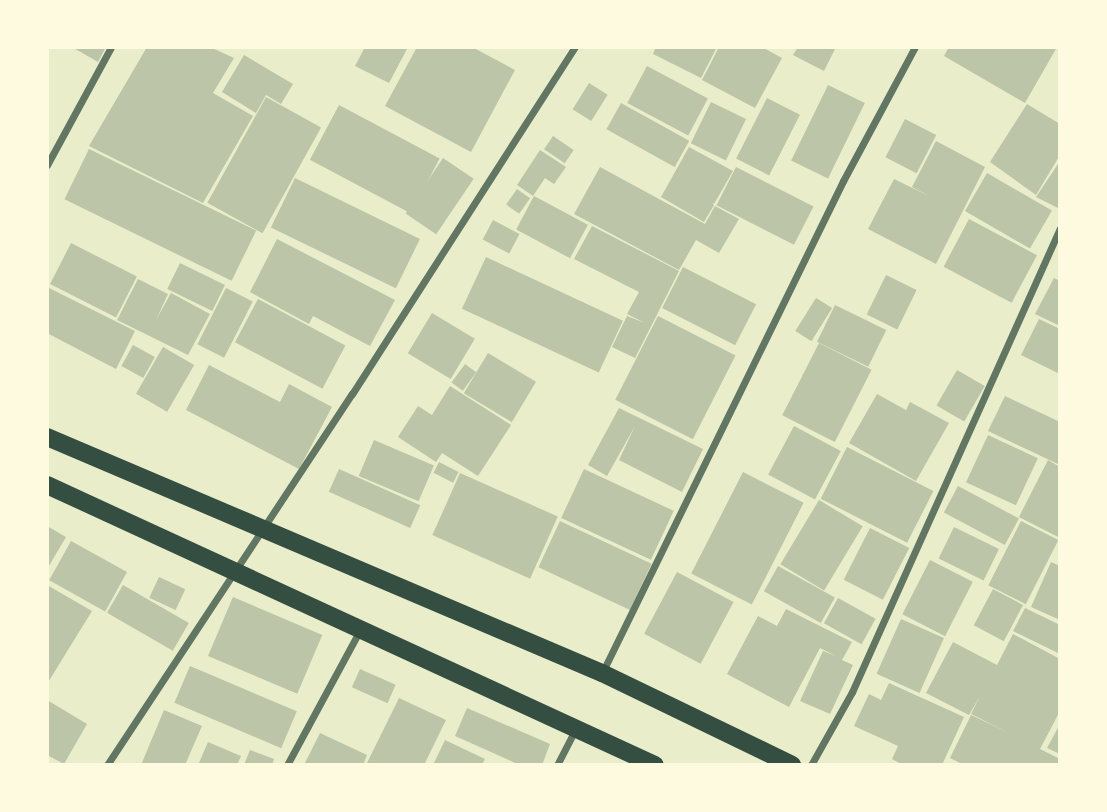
<!DOCTYPE html>
<html>
<head>
<meta charset="utf-8">
<style>
	body { margin:0 }
	#map { position:relative; width:1107px; height:812px; overflow:hidden; background:#e9edc9; font-family:"DejaVu Sans",sans-serif }
	div>[style] { position:absolute }
	.building>* { inset:0; background:#bcc5a7; transform-origin:0 0 }
	.minor>* { height:7px; margin:-3.5px; padding:0 3.5px; transform-origin:3.5px; border-radius:3.5px; background:#617663 }
	.primary>* { height:18px; margin:-9px; padding:0 9px; transform-origin:9px; border-radius:9px; background:#344e41 }
	span { translate:-50% -50%; white-space:nowrap; text-align:center; line-height:1.15; -webkit-text-stroke:6px #fefae0; paint-order:stroke }
	.frame { position:absolute; inset:0; border:49px solid #fefae0; pointer-events:none }
</style>
</head>
<body>
<div id="map">
	<div class="building">
		<div style="clip-path:polygon(72px 47px,106px 47px,98px 62px)"></div>
		<div style="clip-path:polygon(147px 47px,210px 47px,234px 58px,213px 93px,253px 116px,203px 203px,89px 146px)"></div>
		<div style="clip-path:polygon(365px 47px,408px 47px,389px 83px,355px 66px)"></div>
		<div style="clip-path:polygon(417px 47px,472px 47px,515px 70px,471px 152px,385px 106px)"></div>
		<div style="clip-path:polygon(656px 47px,717px 47px,701px 78px,653px 54px)"></div>
		<div style="clip-path:polygon(719px 47px,762px 47px,782px 58px,755px 108px,702px 80px)"></div>
		<div style="clip-path:polygon(798px 47px,836px 47px,824px 71px,793px 55px)"></div>
		<div style="clip-path:polygon(949px 47px,1057px 47px,1025px 103px,944px 56px)"></div>
		<div style="clip-path:polygon(244px 55px,293px 84px,281px 104px,266px 95px,256px 113px,222px 92px)"></div>
		<div style="left:647px;top:66px;width:69px;height:42px;rotate:28deg"></div>
		<div style="left:589px;top:83px;width:22px;height:31px;rotate:32deg"></div>
		<div style="left:828px;top:85px;width:41px;height:84px;rotate:26deg"></div>
		<div style="left:266px;top:97px;width:63px;height:121px;rotate:29deg"></div>
		<div style="left:767px;top:98px;width:37px;height:68px;rotate:27deg"></div>
		<div style="left:711px;top:102px;width:39px;height:46px;rotate:26deg"></div>
		<div style="left:621px;top:103px;width:78px;height:30px;rotate:29deg"></div>
		<div style="clip-path:polygon(1027px 104px,1060px 124px,1060px 155px,1036px 195px,990px 162px)"></div>
		<div style="left:339px;top:105px;width:114px;height:62px;rotate:28deg"></div>
		<div style="left:905px;top:119px;width:35px;height:43px;rotate:27deg"></div>
		<div style="left:553px;top:136px;width:25px;height:16px;rotate:34deg"></div>
		<div style="clip-path:polygon(936px 141px,985px 167px,936px 264px,868px 229px,894px 179px,931px 197px,912px 187px)"></div>
		<div style="clip-path:polygon(689px 147px,733px 171px,714px 204px,712px 203px,714px 205px,704px 222px,661px 197px)"></div>
		<div style="left:89px;top:149px;width:186px;height:56px;rotate:26deg"></div>
		<div style="clip-path:polygon(540px 150px,566px 167px,554px 184px,545px 178px,533px 196px,517px 185px)"></div>
		<div style="left:443px;top:158px;width:37px;height:67px;rotate:34deg"></div>
		<div style="clip-path:polygon(1060px 161px,1060px 209px,1036px 197px)"></div>
		<div style="clip-path:polygon(600px 167px,705px 224px,715px 206px,739px 219px,719px 253px,696px 240px,679px 270px,574px 214px)"></div>
		<div style="left:736px;top:167px;width:87px;height:43px;rotate:27deg"></div>
		<div style="left:987px;top:173px;width:75px;height:44px;rotate:30deg"></div>
		<div style="left:295px;top:178px;width:139px;height:55px;rotate:26deg"></div>
		<div style="left:517px;top:189px;width:16px;height:19px;rotate:35deg"></div>
		<div style="left:534px;top:196px;width:61px;height:38px;rotate:28deg"></div>
		<div style="left:969px;top:219px;width:77px;height:54px;rotate:28deg"></div>
		<div style="left:493px;top:220px;width:30px;height:22px;rotate:28deg"></div>
		<div style="clip-path:polygon(592px 226px,679px 271px,635px 358px,612px 347px,627px 316px,645px 323px,627px 314px,639px 292px,574px 259px)"></div>
		<div style="clip-path:polygon(277px 239px,395px 300px,370px 346px,313px 316px,309px 324px,250px 292px)"></div>
		<div style="left:71px;top:243px;width:74px;height:46px;rotate:27deg"></div>
		<div style="left:486px;top:257px;width:151px;height:57px;rotate:25deg"></div>
		<div style="left:180px;top:263px;width:50px;height:29px;rotate:26deg"></div>
		<div style="left:683px;top:267px;width:82px;height:46px;rotate:27deg"></div>
		<div style="left:886px;top:275px;width:34px;height:44px;rotate:26deg"></div>
		<div style="clip-path:polygon(1054px 278px,1060px 281px,1060px 326px,1035px 314px)"></div>
		<div style="clip-path:polygon(138px 279px,168px 294px,156px 320px,171px 293px,210px 314px,188px 355px,117px 320px)"></div>
		<div style="clip-path:polygon(47px 287px,135px 331px,116px 369px,47px 333px)"></div>
		<div style="left:226px;top:288px;width:30px;height:63px;rotate:27deg"></div>
		<div style="left:816px;top:298px;width:19px;height:39px;rotate:32deg"></div>
		<div style="left:258px;top:299px;width:99px;height:49px;rotate:28deg"></div>
		<div style="left:835px;top:305px;width:57px;height:41px;rotate:26deg"></div>
		<div style="left:432px;top:313px;width:50px;height:47px;rotate:31deg"></div>
		<div style="left:658px;top:316px;width:87px;height:94px;rotate:27deg"></div>
		<div style="clip-path:polygon(1039px 319px,1060px 329px,1060px 374px,1021px 355px)"></div>
		<div style="left:819px;top:343px;width:59px;height:81px;rotate:27deg"></div>
		<div style="left:133px;top:345px;width:25px;height:24px;rotate:29deg"></div>
		<div style="left:163px;top:347px;width:36px;height:54px;rotate:30deg"></div>
		<div style="left:488px;top:353px;width:56px;height:47px;rotate:31deg"></div>
		<div style="left:465px;top:364px;width:14px;height:23px;rotate:36deg"></div>
		<div style="clip-path:polygon(209px 365px,280px 402px,289px 384px,332px 407px,299px 469px,186px 410px)"></div>
		<div style="left:957px;top:370px;width:32px;height:41px;rotate:30deg"></div>
		<div style="clip-path:polygon(450px 386px,511px 425px,478px 476px,442px 453px,436px 462px,398px 437px,418px 406px,432px 415px)"></div>
		<div style="clip-path:polygon(877px 394px,906px 410px,910px 402px,949px 423px,916px 481px,849px 443px)"></div>
		<div style="clip-path:polygon(1005px 396px,1060px 422px,1060px 465px,988px 431px)"></div>
		<div style="clip-path:polygon(619px 408px,703px 449px,682px 492px,619px 460px,635px 426px,607px 476px,588px 465px)"></div>
		<div style="left:794px;top:426px;width:53px;height:55px;rotate:28deg"></div>
		<div style="left:988px;top:435px;width:55px;height:52px;rotate:25deg"></div>
		<div style="left:374px;top:440px;width:65px;height:39px;rotate:23deg"></div>
		<div style="left:847px;top:447px;width:97px;height:58px;rotate:27deg"></div>
		<div style="clip-path:polygon(1048px 460px,1060px 467px,1058px 537px,1019px 517px)"></div>
		<div style="left:439px;top:462px;width:22px;height:12px;rotate:27deg"></div>
		<div style="left:339px;top:469px;width:89px;height:25px;rotate:24deg"></div>
		<div style="left:584px;top:469px;width:99px;height:54px;rotate:25deg"></div>
		<div style="left:743px;top:472px;width:68px;height:114px;rotate:27deg"></div>
		<div style="left:460px;top:473px;width:107px;height:68px;rotate:24deg"></div>
		<div style="left:958px;top:486px;width:69px;height:30px;rotate:28deg"></div>
		<div style="left:819px;top:500px;width:51px;height:75px;rotate:31deg"></div>
		<div style="left:560px;top:521px;width:101px;height:51px;rotate:25deg"></div>
		<div style="left:1021px;top:521px;width:42px;height:72px;rotate:27deg"></div>
		<div style="clip-path:polygon(47px 526px,66px 537px,47px 569px)"></div>
		<div style="left:954px;top:527px;width:50px;height:35px;rotate:26deg"></div>
		<div style="left:870px;top:528px;width:44px;height:58px;rotate:27deg"></div>
		<div style="left:71px;top:541px;width:64px;height:45px;rotate:29deg"></div>
		<div style="left:930px;top:560px;width:48px;height:61px;rotate:27deg"></div>
		<div style="clip-path:polygon(1051px 562px,1060px 566px,1060px 620px,1031px 607px)"></div>
		<div style="left:778px;top:566px;width:65px;height:29px;rotate:29deg"></div>
		<div style="left:677px;top:572px;width:64px;height:70px;rotate:28deg"></div>
		<div style="left:159px;top:577px;width:29px;height:23px;rotate:25deg"></div>
		<div style="clip-path:polygon(47px 585px,92px 611px,47px 684px)"></div>
		<div style="left:123px;top:585px;width:76px;height:32px;rotate:30deg"></div>
		<div style="left:993px;top:589px;width:34px;height:41px;rotate:28deg"></div>
		<div style="left:233px;top:597px;width:97px;height:64px;rotate:23deg"></div>
		<div style="left:838px;top:598px;width:43px;height:29px;rotate:29deg"></div>
		<div style="clip-path:polygon(1025px 608px,1060px 625px,1060px 654px,1013px 631px)"></div>
		<div style="clip-path:polygon(786px 609px,852px 642px,842px 660px,853px 665px,830px 714px,800px 701px,823px 651px,836px 656px,820px 648px,789px 707px,727px 674px,758px 616px,777px 626px)"></div>
		<div style="left:901px;top:619px;width:47px;height:60px;rotate:24deg"></div>
		<div style="clip-path:polygon(1013px 634px,1060px 659px,1060px 711px,1040px 749px,1060px 759px,1060px 765px,964px 765px,950px 758px,971px 715px,1009px 733px,971px 714px,980px 696px,969px 715px,926px 693px,953px 642px,997px 665px)"></div>
		<div style="left:190px;top:666px;width:116px;height:40px;rotate:23deg"></div>
		<div style="left:360px;top:669px;width:39px;height:20px;rotate:24deg"></div>
		<div style="clip-path:polygon(889px 683px,964px 717px,942px 765px,903px 765px,892px 759px,898px 746px,854px 726px,869px 694px,881px 700px)"></div>
		<div style="clip-path:polygon(399px 698px,446px 720px,424px 765px,366px 765px)"></div>
		<div style="clip-path:polygon(47px 700px,87px 724px,64px 764px,47px 755px)"></div>
		<div style="clip-path:polygon(467px 708px,550px 744px,542px 765px,520px 765px,455px 736px)"></div>
		<div style="clip-path:polygon(164px 710px,202px 726px,185px 765px,141px 765px)"></div>
		<div style="clip-path:polygon(1060px 724px,1060px 754px,1047px 748px)"></div>
		<div style="clip-path:polygon(320px 733px,367px 755px,363px 765px,304px 765px)"></div>
		<div style="clip-path:polygon(445px 740px,485px 759px,482px 765px,433px 765px)"></div>
		<div style="clip-path:polygon(208px 742px,241px 756px,237px 765px,198px 765px)"></div>
		<div style="clip-path:polygon(250px 750px,274px 759px,272px 765px,244px 765px)"></div>
	</div>
	<div class="minor">
		<div style="left:47px;top:165px;width:134px;rotate:-61.5deg"></div>
		<div style="left:602px;top:673px;width:548px;rotate:-63.9deg"></div>
		<div style="left:843px;top:181px;width:152px;rotate:-61.8deg"></div>
		<div style="left:107px;top:765px;width:445px;rotate:-56.6deg"></div>
		<div style="left:352px;top:394px;width:412px;rotate:-57.3deg"></div>
		<div style="left:287px;top:765px;width:153px;rotate:-61.6deg"></div>
		<div style="left:557px;top:765px;width:42px;rotate:-62.8deg"></div>
		<div style="left:811px;top:765px;width:84px;rotate:-60.7deg"></div>
		<div style="left:852px;top:692px;width:508px;rotate:-65.85deg"></div>
	</div>
	<div class="primary">
		<div style="left:47px;top:437px;width:603px;rotate:23.04deg"></div>
		<div style="left:602px;top:673px;width:211px;rotate:25.8deg"></div>
		<div style="left:47px;top:485px;width:669px;rotate:24.73deg"></div>
	</div>
	<div class="frame"></div>
</div>
</body>
</html>
